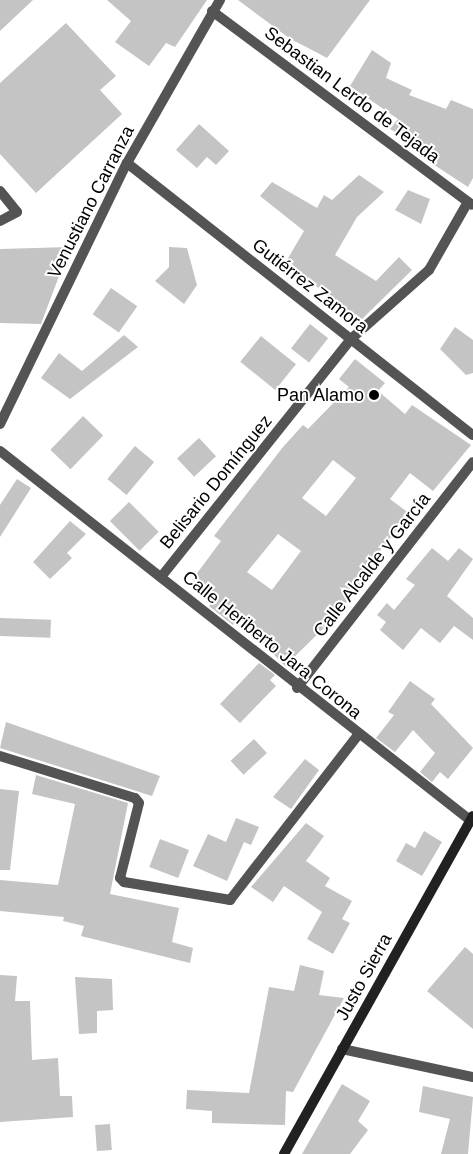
<!DOCTYPE html>
<html>
<head>
<meta charset="utf-8">
<style>
	body { margin:0 }
	#map { position:relative; width:473px; height:1154px; overflow:hidden; background:#fff; font-family:Arial,sans-serif }
	div>[style] { position:absolute }
	.building>* { inset:0; background:#c4c4c4; transform-origin:0 0 }
	.service>* { height:10px; margin:-5px; padding:0 5px; transform-origin:5px; border-radius:5px; background:#545454 }
	.minor>* { height:10px; margin:-5px; padding:0 5px; transform-origin:5px; border-radius:5px; background:#545454 }
	.secondary>* { height:10px; margin:-5px; padding:0 5px; transform-origin:5px; border-radius:5px; background:#212121 }
	.dots>* { width:14px; height:14px; translate:-50% -50%; box-sizing:border-box; border:2px solid #fff; border-radius:50% }
	span { translate:-50% -50%; white-space:nowrap; text-align:center; line-height:1.15; -webkit-text-stroke:4px #fff; paint-order:stroke }
	.street-label { font-size:18px; color:#000 }
	.poi-label { font-size:18px; color:#000 }
	.right { translate:-100% -50%; text-align:right }
</style>
</head>
<body>
<div id="map">
	<div class="building">
		<div style="clip-path:polygon(0 0,33px 0,0 31px)"></div>
		<div style="clip-path:polygon(107px 0,207px 0,175px 47px,166px 43px,149px 66px,115px 42px,131px 21px)"></div>
		<div style="clip-path:polygon(238px 0,370px 0,327px 58px,289px 38px)"></div>
		<div style="clip-path:polygon(66px 23px,116px 76px,100px 90px,122px 114px,36px 193px,0 154px,0 83px)"></div>
		<div style="clip-path:polygon(372px 50px,391px 63px,386px 78px,412px 90px,409px 95px,446px 109px,451px 100px,473px 109px,473px 178px,468px 187px,419px 155px,423px 148px,390px 129px,398px 119px,350px 86px)"></div>
		<div style="clip-path:polygon(199px 124px,229px 151px,216px 165px,207px 157px,197px 168px,176px 150px)"></div>
		<div style="clip-path:polygon(359px 175px,384px 192px,357px 217px,335px 255px,376px 281px,399px 257px,412px 270px,358px 323px,287px 260px,304px 231px,260px 196px,272px 182px,317px 208px,324px 195px,332px 200px)"></div>
		<div style="clip-path:polygon(408px 190px,430px 199px,421px 224px,395px 210px)"></div>
		<div style="clip-path:polygon(70px 247px,41px 324px,0 323px,0 249px)"></div>
		<div style="clip-path:polygon(169px 247px,187px 248px,197px 285px,184px 304px,155px 281px,169px 267px)"></div>
		<div style="left:111px;top:288px;width:32px;height:32px;rotate:35deg"></div>
		<div style="left:310px;top:324px;width:23px;height:31px;rotate:38deg"></div>
		<div style="clip-path:polygon(455px 327px,473px 340px,473px 373px,466px 375px,440px 349px)"></div>
		<div style="clip-path:polygon(124px 335px,138px 347px,70px 399px,41px 378px,59px 353px,82px 371px)"></div>
		<div style="left:261px;top:336px;width:45px;height:33px;rotate:39deg"></div>
		<div style="clip-path:polygon(evenodd,355px 359px,385px 383px,378px 391px,405px 414px,412px 405px,471px 445px,433px 491px,410px 473px,390px 499px,410px 514px,356px 580px,361px 583px,336px 616px,285px 666px,239px 618px,233px 625px,209px 606px,215px 598px,192px 580px,221px 541px,214px 536px,283px 447px,303px 425px,308px 429px,349px 387px,339px 379px,355px 359px,333px 460px,356px 478px,326px 516px,302px 498px,333px 460px,355px 359px,278px 534px,301px 551px,272px 590px,247px 572px,278px 534px)"></div>
		<div style="left:83px;top:416px;width:28px;height:47px;rotate:44deg"></div>
		<div style="left:199px;top:438px;width:25px;height:30px;rotate:47deg"></div>
		<div style="left:135px;top:446px;width:25px;height:43px;rotate:40deg"></div>
		<div style="clip-path:polygon(17px 479px,31px 488px,0 537px,0 505px)"></div>
		<div style="left:129px;top:502px;width:42px;height:27px;rotate:45deg"></div>
		<div style="clip-path:polygon(70px 521px,86px 534px,67px 553px,72px 558px,50px 579px,33px 562px)"></div>
		<div style="clip-path:polygon(432px 548px,448px 561px,459px 548px,473px 559px,447px 596px,473px 618px,473px 640px,454px 626px,440px 643px,421px 628px,403px 650px,380px 630px,386px 622px,377px 615px,387px 603px,394px 610px,415px 585px,406px 579px)"></div>
		<div style="left:0;top:618px;width:51px;height:18px;rotate:2deg"></div>
		<div style="clip-path:polygon(259px 663px,275px 675px,270px 680px,276px 686px,240px 723px,220px 704px)"></div>
		<div style="clip-path:polygon(410px 681px,435px 699px,431px 704px,473px 748px,448px 779px,440px 772px,432px 782px,420px 772px,435px 753px,413px 730px,395px 752px,376px 738px,394px 715px,388px 712px)"></div>
		<div style="clip-path:polygon(6px 722px,160px 776px,152px 796px,0 748px)"></div>
		<div style="left:254px;top:739px;width:19px;height:32px;rotate:47deg"></div>
		<div style="clip-path:polygon(305px 759px,319px 770px,291px 809px,273px 797px)"></div>
		<div style="clip-path:polygon(36px 775px,128px 803px,110px 894px,179px 908px,172px 942px,193px 948px,190px 963px,81px 936px,84px 926px,63px 921px,64px 917px,0 911px,0 880px,58px 885px,75px 804px,32px 794px)"></div>
		<div style="clip-path:polygon(0 789px,19px 791px,10px 870px,0 870px)"></div>
		<div style="clip-path:polygon(236px 818px,259px 827px,251px 845px,244px 842px,227px 881px,193px 866px,208px 834px,226px 842px)"></div>
		<div style="clip-path:polygon(306px 823px,324px 836px,306px 861px,330px 878px,325px 886px,352px 901px,342px 919px,350px 923px,333px 954px,307px 939px,322px 912px,284px 886px,273px 902px,251px 887px)"></div>
		<div style="clip-path:polygon(424px 831px,442px 842px,422px 876px,396px 861px,406px 843px,415px 848px)"></div>
		<div style="left:160px;top:839px;width:31px;height:30px;rotate:21deg"></div>
		<div style="clip-path:polygon(465px 947px,473px 954px,473px 1029px,427px 991px)"></div>
		<div style="clip-path:polygon(300px 965px,324px 971px,319px 995px,344px 998px,293px 1092px,286px 1091px,285px 1125px,212px 1123px,212px 1111px,186px 1109px,187px 1090px,249px 1093px,269px 987px,294px 991px)"></div>
		<div style="clip-path:polygon(0 975px,17px 976px,15px 1001px,30px 1001px,32px 1060px,58px 1058px,60px 1096px,72px 1096px,73px 1117px,0 1122px)"></div>
		<div style="clip-path:polygon(75px 977px,112px 979px,113px 1010px,97px 1011px,97px 1033px,79px 1034px)"></div>
		<div style="clip-path:polygon(342px 1084px,370px 1101px,358px 1121px,368px 1130px,350px 1154px,302px 1154px)"></div>
		<div style="clip-path:polygon(423px 1086px,473px 1097px,468px 1154px,441px 1154px,450px 1119px,419px 1112px)"></div>
		<div style="left:110px;top:1124px;width:26px;height:15px;rotate:86deg"></div>
	</div>
	<div class="service">
		<div style="left:0;top:191px;width:27px;rotate:51deg"></div>
		<div style="left:17px;top:212px;width:19px;rotate:152deg"></div>
	</div>
	<div class="minor">
		<div style="left:212px;top:11px;width:324px;rotate:36.7deg"></div>
		<div style="left:127px;top:163px;width:440px;rotate:38.2deg"></div>
		<div style="left:0;top:424px;width:290px;rotate:-64.1deg"></div>
		<div style="left:127px;top:163px;width:188px;rotate:-60.3deg"></div>
		<div style="left:0;top:451px;width:598px;rotate:38.14deg"></div>
		<div style="left:161px;top:577px;width:305px;rotate:-51.4deg"></div>
		<div style="left:351px;top:339px;width:104px;rotate:-41.5deg"></div>
		<div style="left:429px;top:270px;width:78px;rotate:-60.2deg"></div>
		<div style="left:297px;top:688px;width:286px;rotate:-52.1deg"></div>
		<div style="left:0;top:756px;width:141px;rotate:17.3deg"></div>
		<div style="left:135px;top:798px;width:6px;rotate:51deg"></div>
		<div style="left:139px;top:803px;width:77px;rotate:104.2deg"></div>
		<div style="left:120px;top:878px;width:6px;rotate:45deg"></div>
		<div style="left:124px;top:882px;width:108px;rotate:9.6deg"></div>
		<div style="left:230px;top:900px;width:209px;rotate:-52.2deg"></div>
		<div style="left:342px;top:1049px;width:134px;rotate:12.1deg"></div>
	</div>
	<div class="secondary">
		<div style="left:284px;top:1154px;width:387px;rotate:-60.8deg"></div>
	</div>
	<div class="dots">
		<div style="left:374px;top:395px;background:#000"></div>
	</div>
	<div class="street-label">
		<span style="left:352px;top:95px;rotate:37deg">Sebastian Lerdo de Tejada</span>
		<span style="left:91px;top:202px;rotate:-63deg">Venustiano Carranza</span>
		<span style="left:310px;top:286px;rotate:38deg">Gutiérrez Zamora</span>
		<span style="left:216px;top:482px;rotate:-51deg">Belisario Domínguez</span>
		<span style="left:372px;top:565px;rotate:-52deg">Calle Alcalde y García</span>
		<span style="left:272px;top:645px;rotate:39deg">Calle Heriberto Jara Corona</span>
		<span style="left:364px;top:977px;rotate:-61deg">Justo Sierra</span>
	</div>
	<div class="poi-label">
		<span class="right" style="left:364px;top:395px">Pan Alamo</span>
	</div>
</div>
</body>
</html>
